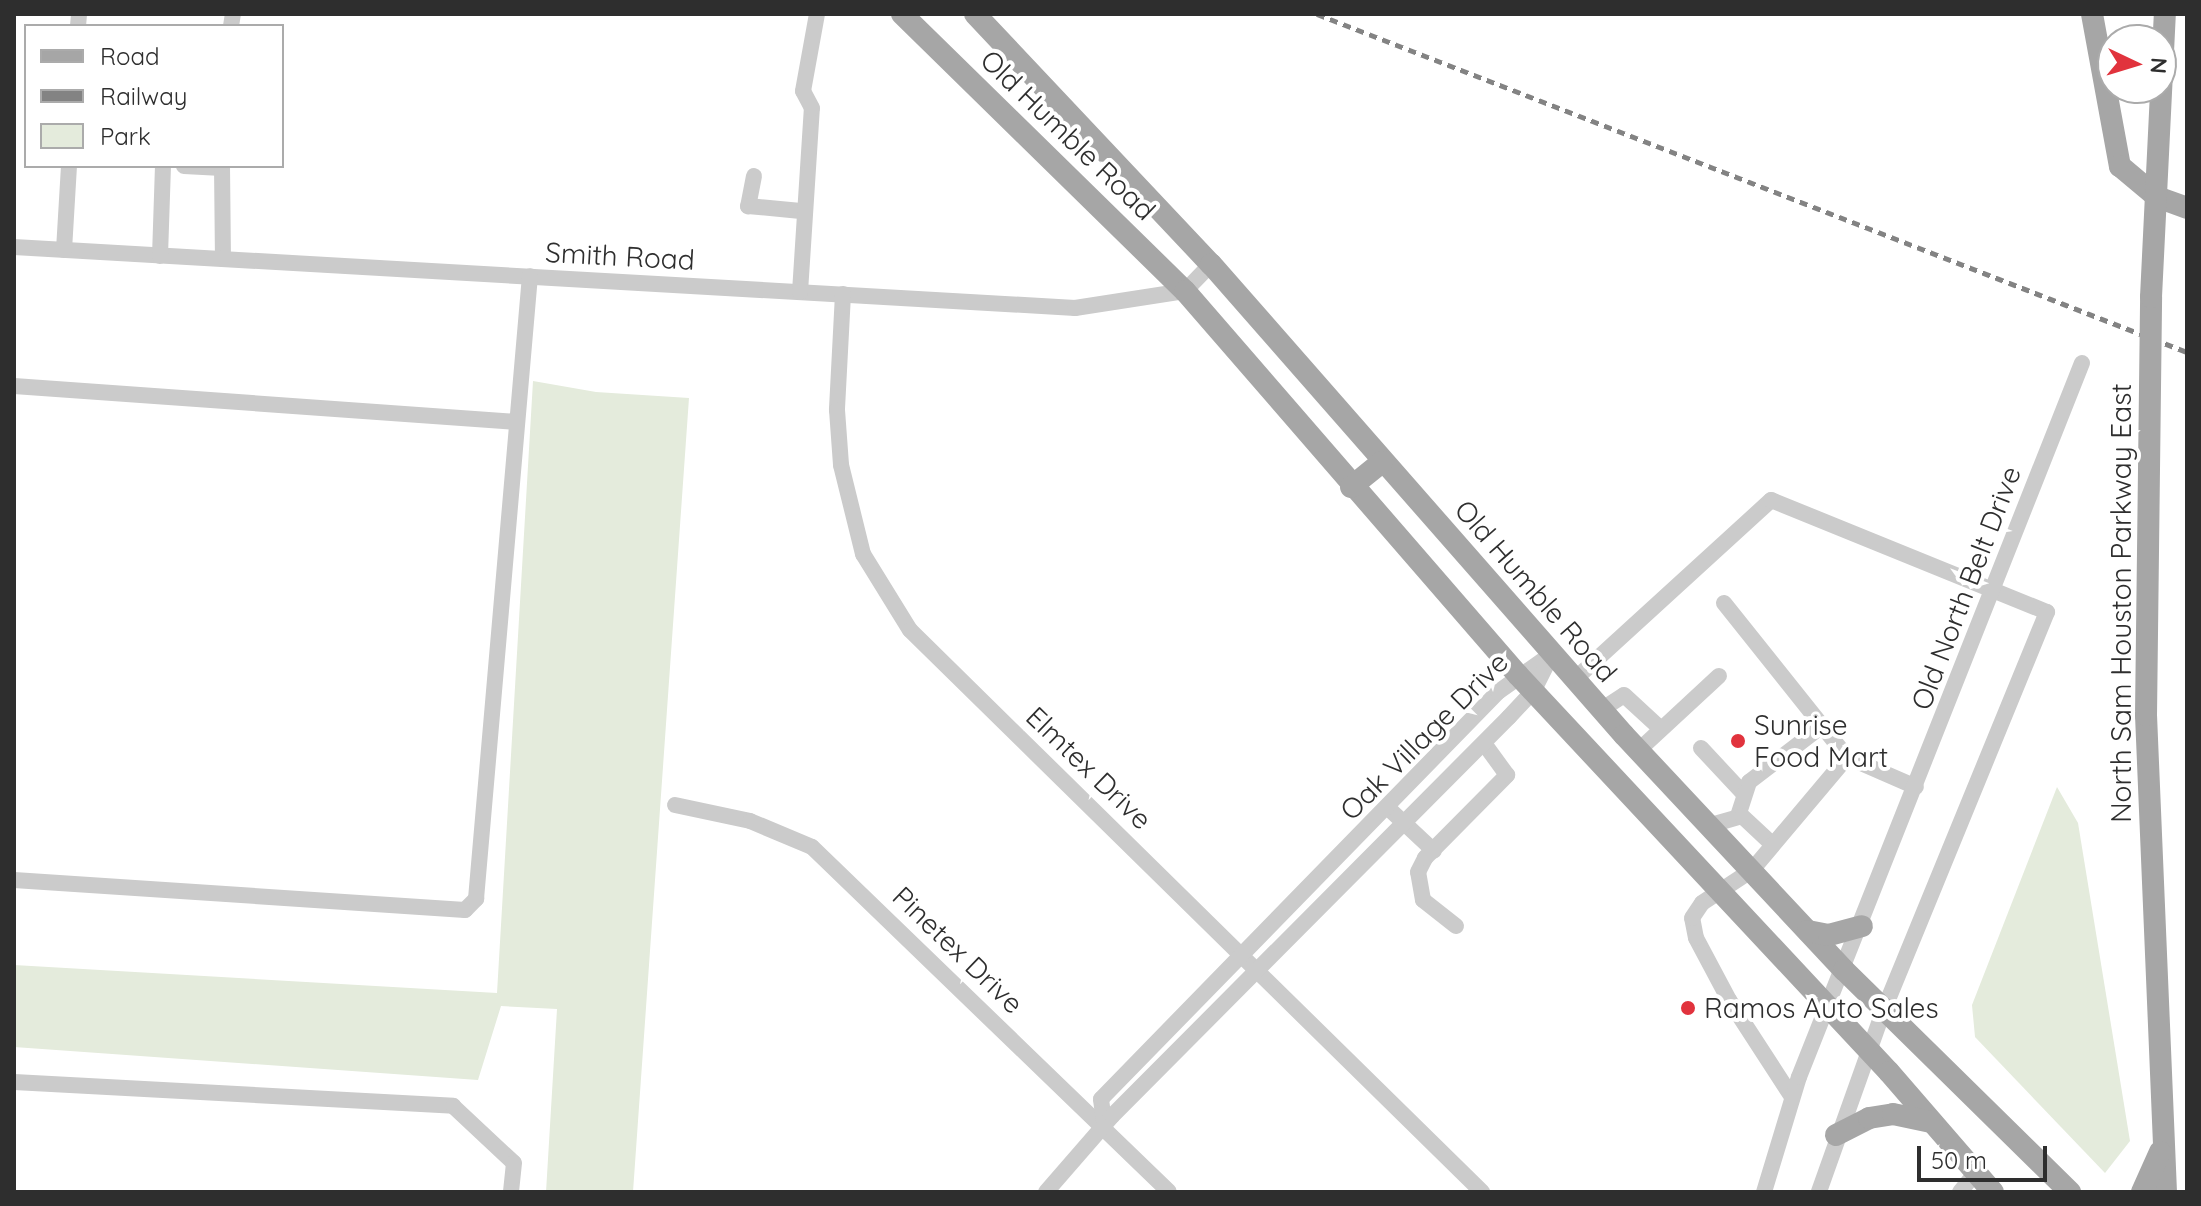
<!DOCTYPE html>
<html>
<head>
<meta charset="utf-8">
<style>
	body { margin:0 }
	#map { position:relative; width:2201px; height:1206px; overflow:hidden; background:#fff; font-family:Quicksand,sans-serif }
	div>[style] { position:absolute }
	.green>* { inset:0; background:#e4ebdc }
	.minor>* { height:16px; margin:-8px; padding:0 8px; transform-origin:8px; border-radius:8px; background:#cbcbcb }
	.major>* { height:22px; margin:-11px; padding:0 11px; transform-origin:11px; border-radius:11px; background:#a6a6a6 }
	.rail>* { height:5px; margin-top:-2.5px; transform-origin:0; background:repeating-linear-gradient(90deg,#838383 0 8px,transparent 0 14px) }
	.major-bridge>* { height:22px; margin:-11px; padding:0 11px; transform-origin:11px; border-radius:11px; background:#a6a6a6 }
	.dots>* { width:22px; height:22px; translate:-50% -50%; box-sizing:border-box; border:4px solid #fff; border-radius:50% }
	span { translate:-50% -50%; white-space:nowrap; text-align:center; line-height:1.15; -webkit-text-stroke:8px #fff; paint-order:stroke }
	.street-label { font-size:28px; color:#2e2e2e }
	.poi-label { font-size:28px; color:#2e2e2e }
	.left { translate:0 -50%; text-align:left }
	.frame { position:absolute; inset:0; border:16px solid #2e2e2e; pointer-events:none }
	.legend { position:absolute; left:24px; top:24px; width:260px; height:144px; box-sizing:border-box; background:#fff; border:2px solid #ababab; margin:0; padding:10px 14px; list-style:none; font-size:24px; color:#2e2e2e }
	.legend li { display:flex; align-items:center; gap:16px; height:40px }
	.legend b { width:40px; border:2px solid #ababab }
	.north { position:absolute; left:2097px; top:24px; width:80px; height:80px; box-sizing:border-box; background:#fff; border:2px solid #ababab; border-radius:50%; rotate:94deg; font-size:22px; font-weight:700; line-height:32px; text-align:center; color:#2e2e2e }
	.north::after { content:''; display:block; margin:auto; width:28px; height:36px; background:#e1333d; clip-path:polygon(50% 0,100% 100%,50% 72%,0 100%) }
	.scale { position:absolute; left:1917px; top:1146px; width:130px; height:36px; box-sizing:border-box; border:4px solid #2e2e2e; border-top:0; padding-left:10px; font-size:24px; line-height:28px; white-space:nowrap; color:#2e2e2e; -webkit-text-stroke:6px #fff; paint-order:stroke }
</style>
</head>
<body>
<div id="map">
	<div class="green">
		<div style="clip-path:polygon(533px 381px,596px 392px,689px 398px,633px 1192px,546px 1192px,557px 1009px,501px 1006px,478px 1080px,14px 1047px,14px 965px,497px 993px)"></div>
		<div style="clip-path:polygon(2057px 787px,2078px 823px,2130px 1141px,2105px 1173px,1975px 1037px,1972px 1005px)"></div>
	</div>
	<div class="minor">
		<div style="left:78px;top:26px;width:12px;rotate:-85deg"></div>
		<div style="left:231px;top:26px;width:12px;rotate:-81deg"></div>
		<div style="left:184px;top:166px;width:38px;rotate:3deg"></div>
		<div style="left:222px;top:166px;width:93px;rotate:89.4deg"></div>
		<div style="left:754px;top:176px;width:31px;rotate:101deg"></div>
		<div style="left:748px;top:206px;width:53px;rotate:5.4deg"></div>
		<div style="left:14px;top:247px;width:1063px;rotate:3.29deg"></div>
		<div style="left:1075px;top:308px;width:111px;rotate:-8.8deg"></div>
		<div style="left:1185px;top:291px;width:37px;rotate:-46deg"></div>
		<div style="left:64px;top:250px;width:84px;rotate:-86.6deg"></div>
		<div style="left:160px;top:256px;width:90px;rotate:-88.1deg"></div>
		<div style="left:800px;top:292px;width:184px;rotate:-86.3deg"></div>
		<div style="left:812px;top:108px;width:19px;rotate:-118deg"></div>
		<div style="left:803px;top:91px;width:78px;rotate:-79.7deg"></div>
		<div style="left:843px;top:294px;width:116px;rotate:93deg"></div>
		<div style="left:837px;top:410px;width:55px;rotate:85.8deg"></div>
		<div style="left:841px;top:465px;width:92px;rotate:76.1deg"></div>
		<div style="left:863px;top:554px;width:89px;rotate:58.3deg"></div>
		<div style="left:910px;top:630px;width:802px;rotate:44.49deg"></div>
		<div style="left:14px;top:386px;width:504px;rotate:4.09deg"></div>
		<div style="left:1724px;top:603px;width:197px;rotate:51.4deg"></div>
		<div style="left:1847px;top:757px;width:75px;rotate:23.5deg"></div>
		<div style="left:1574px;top:680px;width:267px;rotate:-42.4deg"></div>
		<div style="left:1771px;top:500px;width:298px;rotate:22.1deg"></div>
		<div style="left:2047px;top:612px;width:429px;rotate:112.3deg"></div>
		<div style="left:1884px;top:1009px;width:194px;rotate:109.6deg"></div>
		<div style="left:1601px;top:710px;width:27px;rotate:-33deg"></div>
		<div style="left:1624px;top:695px;width:50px;rotate:42.6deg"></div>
		<div style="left:1701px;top:748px;width:60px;rotate:47deg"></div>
		<div style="left:1639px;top:750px;width:109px;rotate:-42.8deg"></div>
		<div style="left:675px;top:805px;width:77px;rotate:12deg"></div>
		<div style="left:750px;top:821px;width:67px;rotate:22.8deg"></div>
		<div style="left:812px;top:847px;width:496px;rotate:44deg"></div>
		<div style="left:1387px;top:807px;width:64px;rotate:43.1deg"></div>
		<div style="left:1738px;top:816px;width:36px;rotate:-72deg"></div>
		<div style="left:1749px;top:782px;width:92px;rotate:-37.5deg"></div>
		<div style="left:1711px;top:825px;width:32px;rotate:-16deg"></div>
		<div style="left:1742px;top:816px;width:42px;rotate:43.1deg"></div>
		<div style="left:14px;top:880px;width:452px;rotate:3.8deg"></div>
		<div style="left:465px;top:910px;width:16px;rotate:-45deg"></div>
		<div style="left:476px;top:899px;width:625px;rotate:-85.05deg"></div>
		<div style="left:1456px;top:926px;width:42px;rotate:-141.8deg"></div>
		<div style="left:1423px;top:900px;width:28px;rotate:-100deg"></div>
		<div style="left:1418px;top:872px;width:16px;rotate:-63deg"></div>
		<div style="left:1425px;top:858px;width:117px;rotate:-45.3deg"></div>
		<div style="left:1507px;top:775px;width:39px;rotate:-126deg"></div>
		<div style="left:14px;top:1082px;width:440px;rotate:3.1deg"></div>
		<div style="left:453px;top:1106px;width:83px;rotate:43.1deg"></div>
		<div style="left:514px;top:1163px;width:29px;rotate:96deg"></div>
		<div style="left:1792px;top:1097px;width:116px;rotate:-123deg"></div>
		<div style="left:1729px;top:1000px;width:70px;rotate:-118deg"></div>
		<div style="left:1696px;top:938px;width:20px;rotate:-101deg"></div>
		<div style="left:1692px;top:918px;width:18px;rotate:-56deg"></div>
		<div style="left:1702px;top:903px;width:60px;rotate:-33.4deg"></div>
		<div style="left:1752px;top:870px;width:148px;rotate:-49.9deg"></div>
		<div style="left:1105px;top:1128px;width:29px;rotate:-98deg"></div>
		<div style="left:1101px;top:1099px;width:569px;rotate:-45.71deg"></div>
		<div style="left:1498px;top:692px;width:64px;rotate:-35.4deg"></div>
		<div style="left:1046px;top:1192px;width:101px;rotate:-49deg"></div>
		<div style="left:1112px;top:1116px;width:563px;rotate:-45.14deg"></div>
		<div style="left:1509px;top:717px;width:37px;rotate:-47deg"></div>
		<div style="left:1534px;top:690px;width:40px;rotate:-63.4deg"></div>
		<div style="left:1764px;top:1192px;width:120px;rotate:-73.1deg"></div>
		<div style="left:1799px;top:1077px;width:768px;rotate:-68.38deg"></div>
		<div style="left:1960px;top:1192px;width:26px;rotate:-51deg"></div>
	</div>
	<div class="major">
		<div style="left:902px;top:14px;width:396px;rotate:44.4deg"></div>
		<div style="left:1185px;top:291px;width:508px;rotate:49.07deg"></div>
		<div style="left:1518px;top:675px;width:543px;rotate:46.94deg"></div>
		<div style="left:1889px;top:1072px;width:159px;rotate:49.1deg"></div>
		<div style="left:975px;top:14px;width:344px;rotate:46.7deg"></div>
		<div style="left:1211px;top:264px;width:626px;rotate:48.75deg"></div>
		<div style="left:1624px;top:735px;width:322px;rotate:46.9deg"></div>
		<div style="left:1844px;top:970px;width:317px;rotate:44.5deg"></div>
		<div style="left:2092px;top:14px;width:155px;rotate:79.6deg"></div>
		<div style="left:2120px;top:166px;width:48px;rotate:40deg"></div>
		<div style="left:2157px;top:197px;width:32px;rotate:20deg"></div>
		<div style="left:1351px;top:487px;width:40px;rotate:-39deg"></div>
		<div style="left:2146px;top:715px;width:477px;rotate:87.6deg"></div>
		<div style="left:1808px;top:931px;width:21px;rotate:11deg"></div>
		<div style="left:1829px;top:935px;width:34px;rotate:-15deg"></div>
		<div style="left:1836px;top:1135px;width:37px;rotate:-27deg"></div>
		<div style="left:1869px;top:1118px;width:24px;rotate:-9deg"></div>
		<div style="left:1893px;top:1114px;width:40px;rotate:12deg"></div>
		<div style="left:2142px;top:1192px;width:44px;rotate:-65.8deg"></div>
	</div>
	<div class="rail">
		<div style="left:1317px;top:14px;width:933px;rotate:21.23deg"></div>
	</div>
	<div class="major-bridge">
		<div style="left:2146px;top:715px;width:418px;rotate:-89.3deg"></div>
		<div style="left:2151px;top:297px;width:283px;rotate:-87.2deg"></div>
	</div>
	<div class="dots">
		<div style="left:1738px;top:741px;background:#e1333d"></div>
		<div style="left:1688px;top:1008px;background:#e1333d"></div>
	</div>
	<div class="street-label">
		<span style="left:1068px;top:135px;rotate:44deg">Old Humble Road</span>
		<span style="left:620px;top:256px;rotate:3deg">Smith Road</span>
		<span style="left:1966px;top:588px;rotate:-69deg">Old North Belt Drive</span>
		<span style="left:1536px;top:591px;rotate:49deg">Old Humble Road</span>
		<span style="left:2121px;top:603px;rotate:-90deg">North Sam Houston Parkway East</span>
		<span style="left:1424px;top:736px;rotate:-45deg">Oak Village Drive</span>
		<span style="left:1089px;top:768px;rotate:44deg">Elmtex Drive</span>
		<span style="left:958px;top:950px;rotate:44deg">Pinetex Drive</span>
	</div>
	<div class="poi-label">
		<span class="left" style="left:1754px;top:741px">Sunrise<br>Food Mart</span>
		<span class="left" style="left:1704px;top:1008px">Ramos Auto Sales</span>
	</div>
	<div class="frame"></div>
	<ul class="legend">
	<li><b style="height:10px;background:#a6a6a6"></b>Road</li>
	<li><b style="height:10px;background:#838383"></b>Railway</li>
	<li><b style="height:22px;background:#e4ebdc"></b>Park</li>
	</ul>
	<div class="north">N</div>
	<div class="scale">50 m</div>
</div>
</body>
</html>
